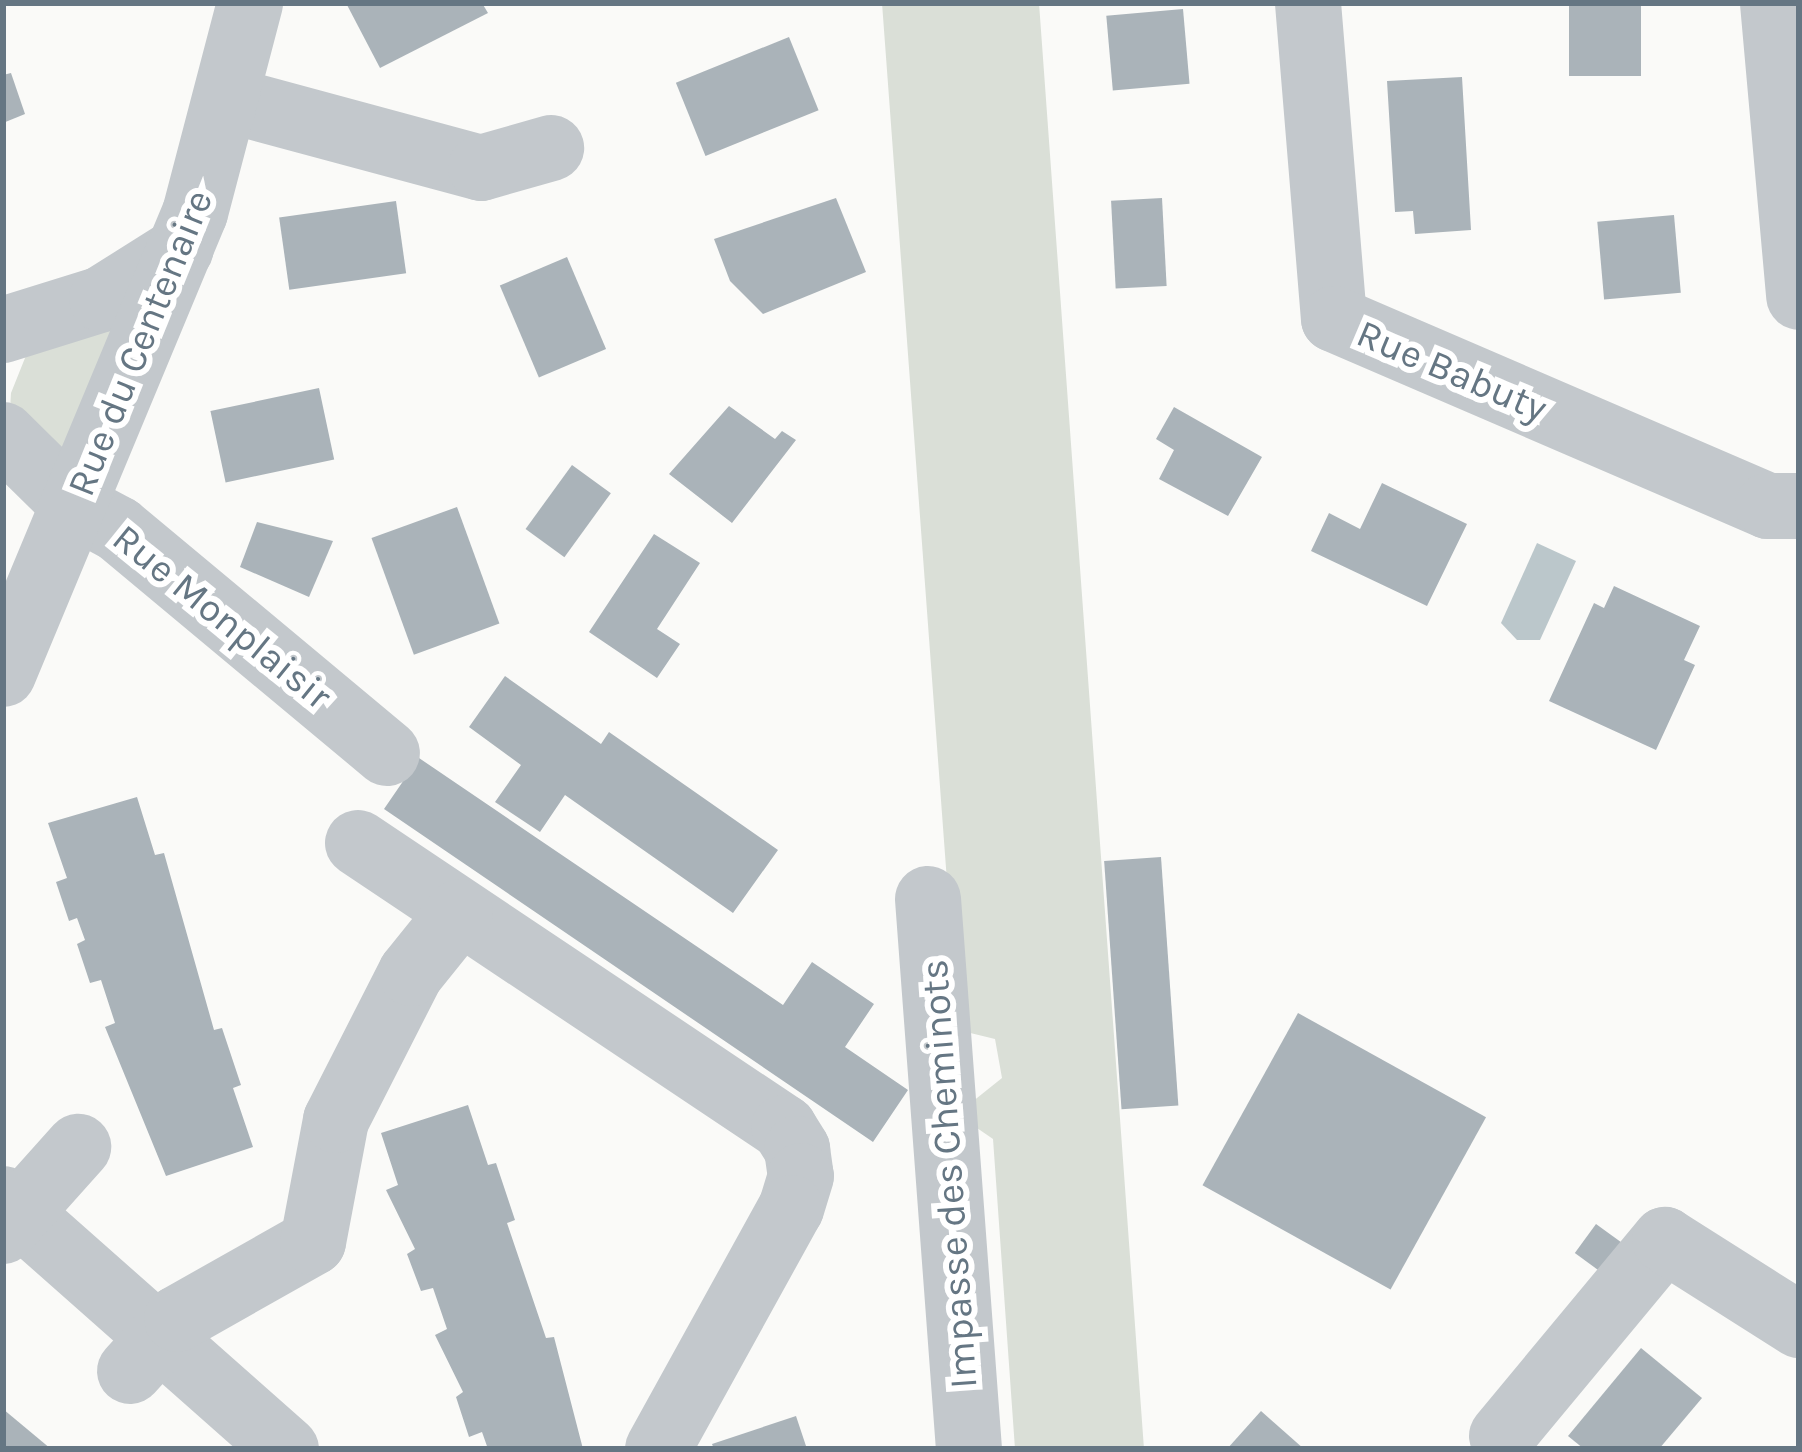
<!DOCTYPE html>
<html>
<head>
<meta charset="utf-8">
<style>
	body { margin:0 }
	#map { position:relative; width:1802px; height:1452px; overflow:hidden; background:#fafaf8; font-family:Karla,sans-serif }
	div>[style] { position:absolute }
	.green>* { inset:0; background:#dadfd7 }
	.water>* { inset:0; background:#bbc7cb }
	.building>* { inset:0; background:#aab3b9; transform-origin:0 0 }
	.minor>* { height:66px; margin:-33px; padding:0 33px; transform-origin:33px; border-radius:33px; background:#c3c8cc }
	span { translate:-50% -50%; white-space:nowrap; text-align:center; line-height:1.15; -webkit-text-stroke:12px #fff; paint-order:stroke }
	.street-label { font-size:39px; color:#657683 }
	.frame { position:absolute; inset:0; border:6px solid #657683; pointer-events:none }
</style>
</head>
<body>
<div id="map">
	<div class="green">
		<div style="clip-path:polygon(882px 3px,1039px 3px,1144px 1449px,1015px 1449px,993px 1139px,977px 1128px,972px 1102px,1002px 1078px,995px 1039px,958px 1030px)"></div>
		<div style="clip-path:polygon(96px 315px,120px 340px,65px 447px,57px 448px,10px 410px,11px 393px,31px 343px)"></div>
	</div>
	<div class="water">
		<div style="clip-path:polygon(1537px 543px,1576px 561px,1540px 640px,1517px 640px,1501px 623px)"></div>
	</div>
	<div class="building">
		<div style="clip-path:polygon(346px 3px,482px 3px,488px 13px,380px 68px)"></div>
		<div style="left:1569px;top:3px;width:72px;height:73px"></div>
		<div style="left:1183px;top:9px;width:75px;height:77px;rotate:85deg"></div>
		<div style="left:789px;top:37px;width:79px;height:122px;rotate:68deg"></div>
		<div style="clip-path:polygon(11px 73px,25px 114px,3px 123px,3px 75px)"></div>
		<div style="clip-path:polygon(1462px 77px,1471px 230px,1415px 234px,1413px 211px,1395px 212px,1387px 81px)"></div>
		<div style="clip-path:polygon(836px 198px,866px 272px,763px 314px,730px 281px,714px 239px)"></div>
		<div style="left:1162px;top:198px;width:88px;height:51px;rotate:87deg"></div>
		<div style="left:396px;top:201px;width:73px;height:118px;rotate:82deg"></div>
		<div style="left:1674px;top:215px;width:78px;height:77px;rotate:85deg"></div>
		<div style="left:567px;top:257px;width:100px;height:73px;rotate:67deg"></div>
		<div style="left:319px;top:388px;width:73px;height:111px;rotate:78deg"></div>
		<div style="clip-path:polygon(729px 406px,775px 439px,782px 431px,796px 440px,732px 523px,669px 474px)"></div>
		<div style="clip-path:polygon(1174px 407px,1262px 457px,1228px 516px,1159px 479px,1174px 450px,1156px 439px)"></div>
		<div style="left:572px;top:465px;width:48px;height:79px;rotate:36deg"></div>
		<div style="clip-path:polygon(1382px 483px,1467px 524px,1427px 606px,1311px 551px,1329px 513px,1360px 529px)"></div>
		<div style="left:457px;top:507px;width:124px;height:91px;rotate:70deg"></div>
		<div style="clip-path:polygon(257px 522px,333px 541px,309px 597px,240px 567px)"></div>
		<div style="clip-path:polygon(654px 534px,700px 563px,657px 629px,680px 644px,657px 678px,589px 632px)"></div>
		<div style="clip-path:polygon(1614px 586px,1700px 626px,1684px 660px,1695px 665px,1656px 750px,1549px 701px,1594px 603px,1604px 608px)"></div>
		<div style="clip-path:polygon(505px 676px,601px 744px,609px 732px,778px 850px,733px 913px,565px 795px,540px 832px,495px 802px,521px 765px,469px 727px)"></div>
		<div style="clip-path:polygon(419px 758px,783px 1005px,812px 962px,874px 1004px,845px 1047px,908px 1090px,873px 1142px,384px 809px)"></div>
		<div style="clip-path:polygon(137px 797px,155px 855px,164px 853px,214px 1030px,222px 1028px,241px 1085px,233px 1088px,253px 1147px,166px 1176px,105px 1027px,115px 1023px,101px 980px,90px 983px,77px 944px,85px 940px,77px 918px,69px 921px,56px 882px,67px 878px,48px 823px)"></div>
		<div style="left:1161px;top:857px;width:249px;height:57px;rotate:86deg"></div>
		<div style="left:1298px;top:1013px;width:215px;height:197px;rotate:29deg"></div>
		<div style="clip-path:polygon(468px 1105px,488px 1165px,496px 1163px,515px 1220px,507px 1223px,546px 1338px,554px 1337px,583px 1449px,488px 1449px,482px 1432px,469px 1437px,456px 1397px,463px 1392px,435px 1335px,447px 1329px,433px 1288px,421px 1291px,407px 1254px,415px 1249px,386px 1190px,398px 1185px,381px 1133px)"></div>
		<div style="left:1596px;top:1224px;width:43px;height:36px;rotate:36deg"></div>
		<div style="clip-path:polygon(1641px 1348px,1702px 1398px,1659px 1449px,1584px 1449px,1568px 1436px)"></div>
		<div style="clip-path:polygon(3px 1409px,51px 1449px,3px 1449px)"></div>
		<div style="clip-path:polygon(1261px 1411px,1304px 1449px,1227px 1449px)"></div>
		<div style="clip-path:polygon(796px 1416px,807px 1449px,714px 1449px,712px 1444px)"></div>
	</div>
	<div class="minor">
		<div style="left:1308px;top:3px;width:317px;rotate:85.3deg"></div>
		<div style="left:1334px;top:319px;width:473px;rotate:23.3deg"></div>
		<div style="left:1768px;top:506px;width:31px"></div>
		<div style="left:1773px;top:3px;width:295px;rotate:84.9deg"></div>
		<div style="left:229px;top:100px;width:261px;rotate:15.1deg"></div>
		<div style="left:481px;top:168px;width:73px;rotate:-15.9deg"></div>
		<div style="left:3px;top:330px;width:104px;rotate:-17.4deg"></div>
		<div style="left:102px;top:299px;width:93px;rotate:-32.3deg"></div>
		<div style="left:3px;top:435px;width:101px;rotate:44.6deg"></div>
		<div style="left:75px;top:506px;width:49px;rotate:28.1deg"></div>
		<div style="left:118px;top:529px;width:350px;rotate:39.8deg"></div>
		<div style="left:3px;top:674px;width:499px;rotate:-67.4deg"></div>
		<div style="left:195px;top:213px;width:217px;rotate:-75.3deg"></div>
		<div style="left:358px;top:843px;width:513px;rotate:33.78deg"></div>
		<div style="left:784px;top:1128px;width:25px;rotate:58deg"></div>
		<div style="left:797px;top:1149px;width:27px;rotate:82deg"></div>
		<div style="left:801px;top:1176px;width:34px;rotate:107deg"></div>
		<div style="left:791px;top:1208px;width:275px;rotate:118.9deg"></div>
		<div style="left:928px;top:899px;width:552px;rotate:85.74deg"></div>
		<div style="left:3px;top:1199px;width:378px;rotate:41.5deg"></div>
		<div style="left:3px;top:1231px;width:113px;rotate:-48.2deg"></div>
		<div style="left:130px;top:1371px;width:70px;rotate:-47.9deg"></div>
		<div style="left:177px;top:1319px;width:156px;rotate:-29.5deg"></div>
		<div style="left:313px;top:1242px;width:124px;rotate:-79.3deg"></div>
		<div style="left:336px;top:1120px;width:165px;rotate:-63deg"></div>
		<div style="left:411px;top:973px;width:78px;rotate:-51.2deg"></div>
		<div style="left:1502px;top:1436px;width:255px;rotate:-50.3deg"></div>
		<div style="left:1665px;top:1240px;width:159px;rotate:32.4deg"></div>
	</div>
	<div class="street-label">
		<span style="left:140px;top:343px;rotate:-68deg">Rue du Centenaire</span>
		<span style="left:1452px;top:371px;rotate:23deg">Rue Babuty</span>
		<span style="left:222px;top:617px;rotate:39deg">Rue Monplaisir</span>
		<span style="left:949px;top:1174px;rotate:-94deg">Impasse des Cheminots</span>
	</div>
	<div class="frame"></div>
</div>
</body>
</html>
